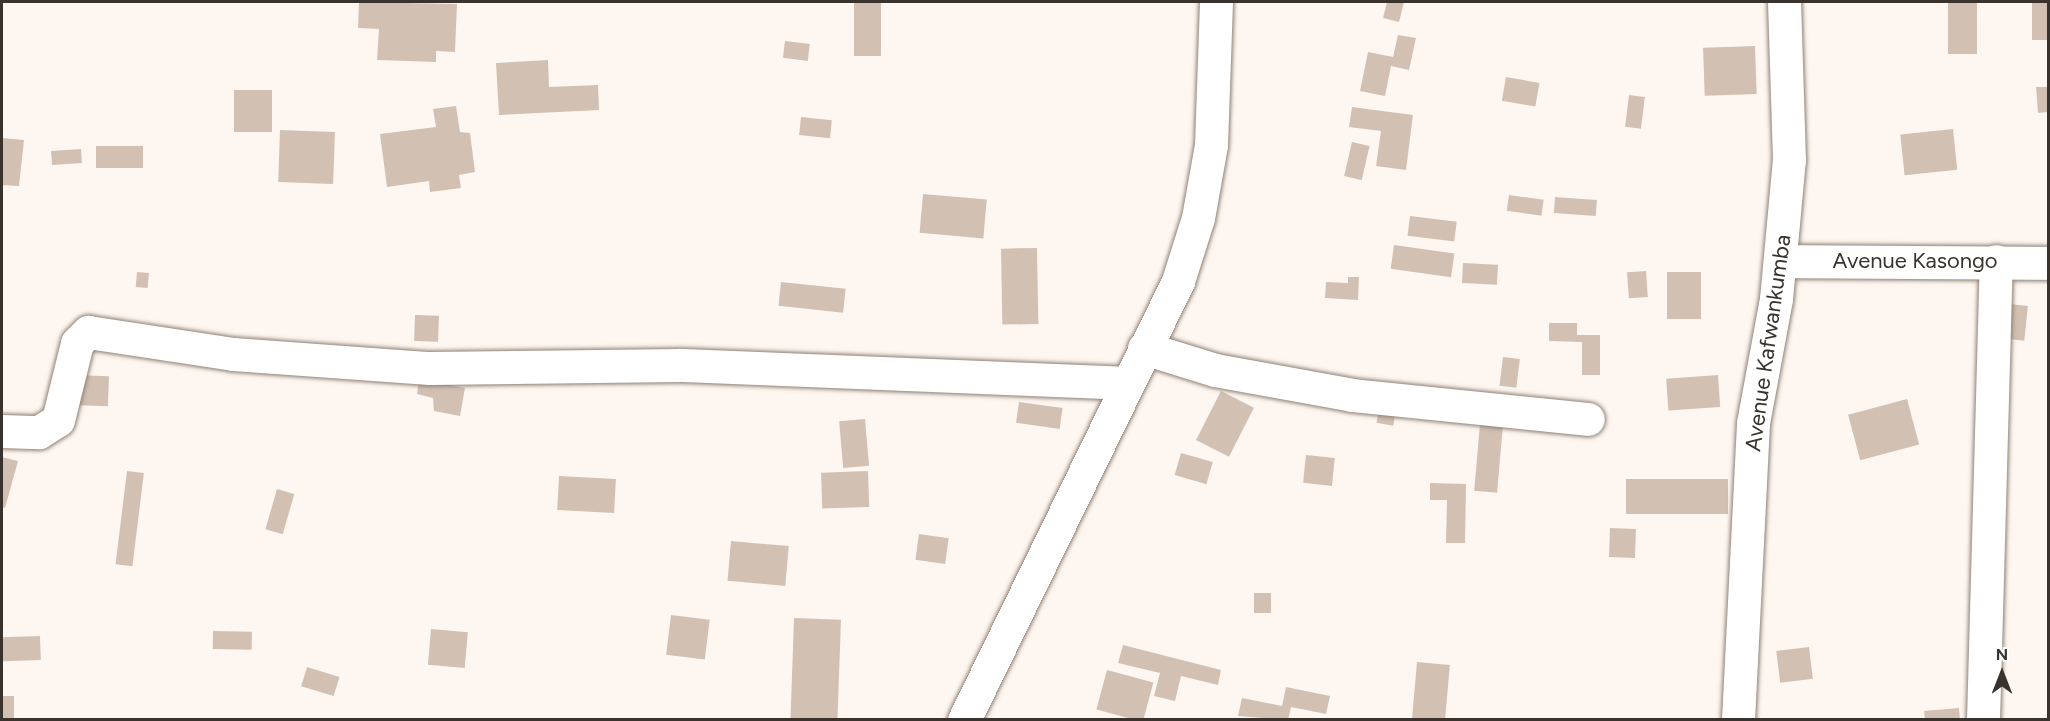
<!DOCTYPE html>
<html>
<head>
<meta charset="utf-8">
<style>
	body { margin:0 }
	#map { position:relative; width:2050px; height:721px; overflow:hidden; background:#fef7f1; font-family:Figtree,sans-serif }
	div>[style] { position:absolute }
	.building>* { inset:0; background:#d2c1b3; transform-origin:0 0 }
	.roads { filter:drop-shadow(0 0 2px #908074) drop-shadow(0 0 2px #908074) }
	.minor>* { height:33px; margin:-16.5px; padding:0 16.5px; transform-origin:16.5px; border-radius:16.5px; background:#fff }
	span { translate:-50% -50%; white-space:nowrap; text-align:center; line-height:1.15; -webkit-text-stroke:5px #fff; paint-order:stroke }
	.street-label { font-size:22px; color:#39322d }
	.frame { position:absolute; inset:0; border:3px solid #39322d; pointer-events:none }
	.north { position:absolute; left:1972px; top:643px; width:60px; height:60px; -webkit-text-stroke:4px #fff; paint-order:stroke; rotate:0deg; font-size:16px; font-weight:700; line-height:24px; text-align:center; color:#39322d }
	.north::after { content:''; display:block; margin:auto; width:21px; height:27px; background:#39322d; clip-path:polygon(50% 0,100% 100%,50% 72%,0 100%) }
</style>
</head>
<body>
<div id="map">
	<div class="building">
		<div style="clip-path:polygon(359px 2px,457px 4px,455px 52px,436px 51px,436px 62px,377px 60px,379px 29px,358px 28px)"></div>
		<div style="left:854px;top:2px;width:27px;height:54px"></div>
		<div style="clip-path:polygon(1387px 2px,1404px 2px,1399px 22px,1383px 18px)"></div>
		<div style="left:1948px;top:2px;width:29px;height:52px"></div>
		<div style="left:2032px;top:2px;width:16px;height:38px"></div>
		<div style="clip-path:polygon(1398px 35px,1416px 38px,1409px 70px,1391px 66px,1385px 96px,1360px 91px,1368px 52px,1393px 57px)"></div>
		<div style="left:785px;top:41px;width:25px;height:17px;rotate:7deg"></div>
		<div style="left:1755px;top:46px;width:48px;height:52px;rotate:88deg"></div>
		<div style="clip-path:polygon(548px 60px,549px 87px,598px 85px,599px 110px,499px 115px,496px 63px)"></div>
		<div style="left:1506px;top:77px;width:34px;height:24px;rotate:10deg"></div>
		<div style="clip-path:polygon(2036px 87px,2048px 87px,2048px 112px,2038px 113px)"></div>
		<div style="left:234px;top:90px;width:38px;height:42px"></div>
		<div style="left:1629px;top:95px;width:16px;height:32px;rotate:7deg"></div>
		<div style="clip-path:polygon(456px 106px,460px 132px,470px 133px,475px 172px,459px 175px,461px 188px,430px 192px,429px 181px,387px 187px,380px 134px,436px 127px,433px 109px)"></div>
		<div style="clip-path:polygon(1352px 107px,1413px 115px,1406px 170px,1376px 166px,1381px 131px,1349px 127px)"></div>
		<div style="left:801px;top:117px;width:31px;height:18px;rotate:6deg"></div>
		<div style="left:1953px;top:129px;width:41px;height:53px;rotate:84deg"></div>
		<div style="left:280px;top:130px;width:55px;height:52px;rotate:2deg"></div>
		<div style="clip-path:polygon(2px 138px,24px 140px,19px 186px,2px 185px)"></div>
		<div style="left:1352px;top:142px;width:18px;height:35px;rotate:13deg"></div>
		<div style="left:96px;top:146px;width:47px;height:22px"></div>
		<div style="left:81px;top:149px;width:14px;height:30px;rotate:86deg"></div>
		<div style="left:923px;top:194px;width:64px;height:39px;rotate:5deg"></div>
		<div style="left:1509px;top:195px;width:35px;height:16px;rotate:8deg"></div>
		<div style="left:1555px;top:197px;width:42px;height:16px;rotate:4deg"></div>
		<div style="left:1410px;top:216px;width:47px;height:20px;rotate:7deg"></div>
		<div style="left:1394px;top:245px;width:61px;height:24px;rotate:8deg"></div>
		<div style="left:1037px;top:248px;width:76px;height:36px;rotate:89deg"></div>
		<div style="left:1463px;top:263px;width:35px;height:20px;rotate:3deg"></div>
		<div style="left:1646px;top:271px;width:26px;height:19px;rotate:86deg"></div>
		<div style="left:137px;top:272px;width:12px;height:15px;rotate:5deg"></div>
		<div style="left:1667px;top:272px;width:34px;height:47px"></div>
		<div style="clip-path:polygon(1348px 277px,1359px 277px,1358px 300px,1325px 298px,1326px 282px,1348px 283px)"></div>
		<div style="left:781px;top:282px;width:65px;height:24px;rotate:6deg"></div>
		<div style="left:2010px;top:304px;width:18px;height:35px;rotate:6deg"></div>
		<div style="left:415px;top:315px;width:24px;height:26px;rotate:2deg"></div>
		<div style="clip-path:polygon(1549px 323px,1577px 323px,1577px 335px,1600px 335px,1600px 375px,1582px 375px,1582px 342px,1549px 341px)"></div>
		<div style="left:1503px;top:357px;width:17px;height:29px;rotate:7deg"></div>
		<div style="left:74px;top:375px;width:35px;height:30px;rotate:2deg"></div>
		<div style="left:1718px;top:375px;width:32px;height:52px;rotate:86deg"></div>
		<div style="clip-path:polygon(419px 379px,465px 388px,460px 416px,434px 411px,433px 398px,417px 394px)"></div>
		<div style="left:1221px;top:391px;width:37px;height:55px;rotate:27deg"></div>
		<div style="left:1907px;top:399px;width:47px;height:61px;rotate:75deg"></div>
		<div style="left:1019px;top:402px;width:44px;height:21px;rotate:8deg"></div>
		<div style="left:1380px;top:403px;width:17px;height:20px;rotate:10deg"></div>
		<div style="left:865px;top:419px;width:47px;height:26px;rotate:85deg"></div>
		<div style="left:1480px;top:424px;width:23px;height:67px;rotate:5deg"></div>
		<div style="left:1181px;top:453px;width:33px;height:23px;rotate:16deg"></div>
		<div style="left:1306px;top:455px;width:29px;height:28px;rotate:6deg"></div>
		<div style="clip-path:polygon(2px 457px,18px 461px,5px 508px,2px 507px)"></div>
		<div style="left:127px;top:471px;width:17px;height:94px;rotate:7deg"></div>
		<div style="left:868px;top:471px;width:36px;height:47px;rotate:88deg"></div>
		<div style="left:559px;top:476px;width:57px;height:34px;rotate:3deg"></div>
		<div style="left:1728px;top:479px;width:35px;height:102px;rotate:90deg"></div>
		<div style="clip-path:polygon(1430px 483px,1466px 484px,1465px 543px,1446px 543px,1447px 500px,1430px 500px)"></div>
		<div style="left:277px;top:489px;width:18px;height:42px;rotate:16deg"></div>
		<div style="left:1610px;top:528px;width:26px;height:29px;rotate:2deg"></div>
		<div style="left:919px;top:534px;width:30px;height:26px;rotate:8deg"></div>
		<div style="left:731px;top:541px;width:58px;height:40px;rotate:5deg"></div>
		<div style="left:1254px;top:593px;width:17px;height:20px"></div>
		<div style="left:671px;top:615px;width:39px;height:40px;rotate:7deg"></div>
		<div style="left:794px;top:618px;width:47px;height:102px;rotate:2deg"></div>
		<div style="left:431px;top:629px;width:37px;height:36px;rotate:5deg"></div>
		<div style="left:213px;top:631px;width:39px;height:18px;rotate:1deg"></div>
		<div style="left:40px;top:636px;width:24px;height:38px;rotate:88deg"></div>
		<div style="clip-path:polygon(1123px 645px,1221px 670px,1218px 685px,1181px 676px,1175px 701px,1154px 696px,1160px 673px,1118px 663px)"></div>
		<div style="left:1809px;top:647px;width:32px;height:33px;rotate:83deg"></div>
		<div style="left:1417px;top:662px;width:33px;height:58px;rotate:5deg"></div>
		<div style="left:307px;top:667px;width:34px;height:20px;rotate:17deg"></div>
		<div style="left:1107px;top:670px;width:48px;height:41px;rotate:15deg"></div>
		<div style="clip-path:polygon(1286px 687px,1330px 696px,1326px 714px,1291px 707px,1288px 720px,1238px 716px,1242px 698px,1282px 706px)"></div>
		<div style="left:2px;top:696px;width:12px;height:24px"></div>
		<div style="clip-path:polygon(1959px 708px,1960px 720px,1925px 720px,1924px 711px)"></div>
	</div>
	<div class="roads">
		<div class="minor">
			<div style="left:1781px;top:261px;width:267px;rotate:0.4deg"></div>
			<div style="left:1144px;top:348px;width:74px;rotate:17.2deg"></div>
			<div style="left:1215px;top:370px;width:139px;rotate:10.3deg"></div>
			<div style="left:1352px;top:395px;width:237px;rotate:5.8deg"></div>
			<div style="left:2px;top:431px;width:37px;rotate:2deg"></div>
			<div style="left:39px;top:432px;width:22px;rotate:-32deg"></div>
			<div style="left:58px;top:420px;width:79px;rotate:-76.1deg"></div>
			<div style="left:77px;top:343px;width:16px;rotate:-45deg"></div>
			<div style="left:88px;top:332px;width:147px;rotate:8.6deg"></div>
			<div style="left:233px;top:354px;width:197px;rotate:4.1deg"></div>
			<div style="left:430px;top:368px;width:251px;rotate:-0.7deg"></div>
			<div style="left:681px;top:365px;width:445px;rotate:2.3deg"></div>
			<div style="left:964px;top:720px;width:488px;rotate:-64deg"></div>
			<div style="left:1178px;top:281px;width:66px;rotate:-72.4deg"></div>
			<div style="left:1198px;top:218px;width:74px;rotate:-79.9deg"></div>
			<div style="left:1211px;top:145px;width:143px;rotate:-88deg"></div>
			<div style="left:1738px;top:720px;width:297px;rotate:-87.1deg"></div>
			<div style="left:1753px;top:423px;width:126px;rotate:-79.5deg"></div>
			<div style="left:1776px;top:299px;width:140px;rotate:-84.7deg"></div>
			<div style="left:1789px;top:160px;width:158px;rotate:-91.8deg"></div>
			<div style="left:1983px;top:720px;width:459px;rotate:-88.4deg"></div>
		</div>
	</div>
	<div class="street-label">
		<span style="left:1915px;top:261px">Avenue Kasongo</span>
		<span style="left:1768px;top:343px;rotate:-82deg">Avenue Kafwankumba</span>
	</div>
	<div class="frame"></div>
	<div class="north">N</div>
</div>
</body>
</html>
